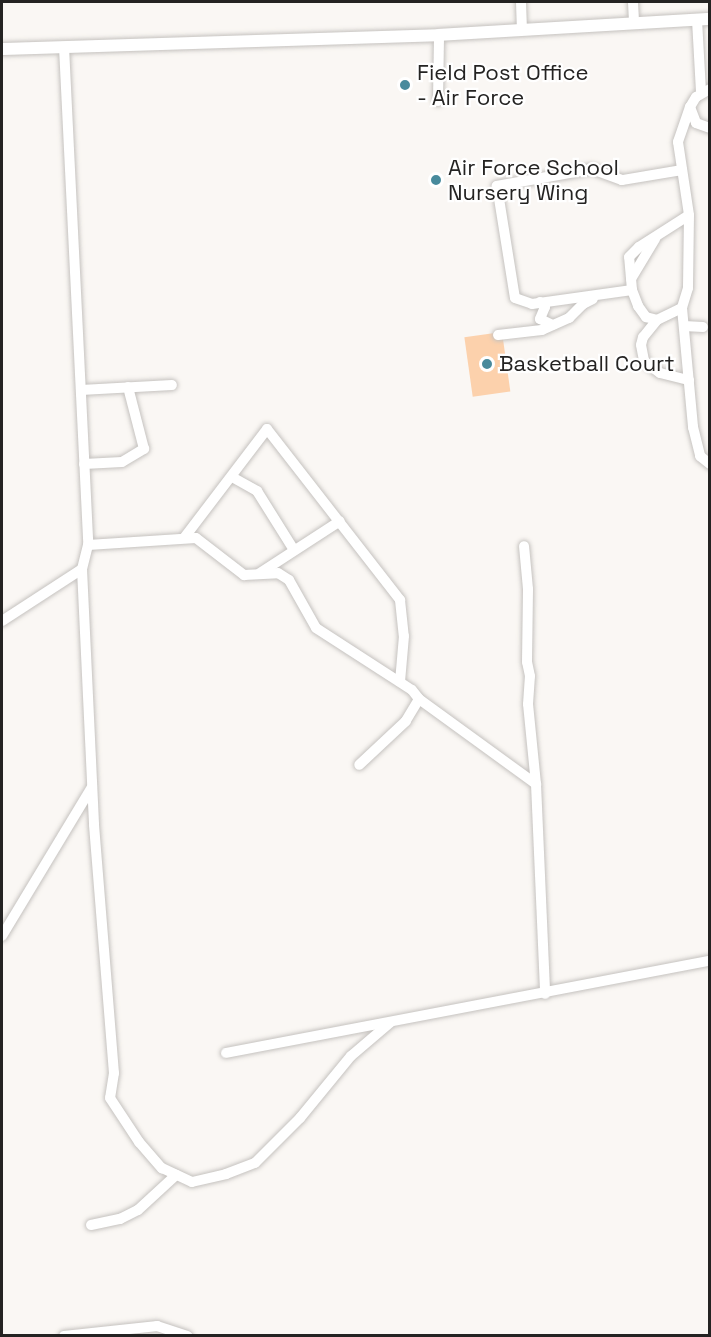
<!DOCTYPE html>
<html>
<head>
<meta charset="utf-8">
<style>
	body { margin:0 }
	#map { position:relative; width:711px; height:1337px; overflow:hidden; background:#faf7f4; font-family:"Space Grotesk",sans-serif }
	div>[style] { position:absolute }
	.green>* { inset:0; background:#fcd1ac; transform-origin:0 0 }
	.roads { filter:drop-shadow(0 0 2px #c5c2bf) drop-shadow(0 0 2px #c5c2bf) }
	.minor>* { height:10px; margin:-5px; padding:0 5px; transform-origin:5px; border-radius:5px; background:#fff }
	.tertiary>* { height:12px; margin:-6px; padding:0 6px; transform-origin:6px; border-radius:6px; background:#fff }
	.dots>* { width:16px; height:16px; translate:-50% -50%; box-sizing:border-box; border:3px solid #fff; border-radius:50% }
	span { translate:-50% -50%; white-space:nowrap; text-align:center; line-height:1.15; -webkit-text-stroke:4.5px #fff; paint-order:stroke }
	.poi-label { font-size:22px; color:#242322 }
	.left { translate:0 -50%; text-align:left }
	.frame { position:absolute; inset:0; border:3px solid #242322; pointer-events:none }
</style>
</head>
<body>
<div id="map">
	<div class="green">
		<div style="left:502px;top:332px;width:60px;height:38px;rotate:82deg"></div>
	</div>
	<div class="roads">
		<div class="minor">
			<div style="left:521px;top:2px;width:28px;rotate:88deg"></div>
			<div style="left:633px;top:2px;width:21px;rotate:87deg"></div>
			<div style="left:697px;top:20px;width:72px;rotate:86.8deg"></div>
			<div style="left:64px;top:47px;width:499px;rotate:87.2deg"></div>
			<div style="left:88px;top:545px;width:25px;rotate:104deg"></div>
			<div style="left:82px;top:569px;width:256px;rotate:87.3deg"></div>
			<div style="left:94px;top:825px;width:249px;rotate:85.4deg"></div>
			<div style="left:114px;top:1073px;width:25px;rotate:99deg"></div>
			<div style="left:110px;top:1098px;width:53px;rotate:56.6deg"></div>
			<div style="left:139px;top:1142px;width:35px;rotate:49deg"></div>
			<div style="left:162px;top:1168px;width:33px;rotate:25deg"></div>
			<div style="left:192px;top:1182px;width:35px;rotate:-13deg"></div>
			<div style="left:226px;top:1174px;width:31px;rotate:-21deg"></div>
			<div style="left:255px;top:1163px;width:64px;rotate:-45deg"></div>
			<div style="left:300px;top:1118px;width:80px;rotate:-50.6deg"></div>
			<div style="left:351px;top:1056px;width:52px;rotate:-40.4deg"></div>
			<div style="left:710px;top:89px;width:16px;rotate:150deg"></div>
			<div style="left:696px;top:97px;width:12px;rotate:121deg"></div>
			<div style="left:690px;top:107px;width:17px;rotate:69deg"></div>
			<div style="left:696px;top:123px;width:15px;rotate:20deg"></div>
			<div style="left:438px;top:101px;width:66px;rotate:-89.1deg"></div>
			<div style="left:690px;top:107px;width:37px;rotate:109deg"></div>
			<div style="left:678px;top:142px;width:74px;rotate:81.4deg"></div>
			<div style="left:689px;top:215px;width:73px;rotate:90.8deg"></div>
			<div style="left:688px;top:288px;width:21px;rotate:107deg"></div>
			<div style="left:682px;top:308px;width:120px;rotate:84.7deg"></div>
			<div style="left:693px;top:427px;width:30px;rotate:76deg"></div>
			<div style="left:700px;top:456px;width:13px;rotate:39deg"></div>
			<div style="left:682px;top:170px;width:61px;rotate:170.5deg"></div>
			<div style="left:622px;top:180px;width:32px;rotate:-160deg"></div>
			<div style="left:592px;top:169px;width:97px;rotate:169.9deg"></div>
			<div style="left:497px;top:186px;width:113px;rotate:80.9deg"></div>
			<div style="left:515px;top:298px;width:18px;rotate:19deg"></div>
			<div style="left:532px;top:304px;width:101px;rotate:-8deg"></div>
			<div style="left:632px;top:290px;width:33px;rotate:-95deg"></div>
			<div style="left:629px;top:257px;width:14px;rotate:-45deg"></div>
			<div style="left:639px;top:247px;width:59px;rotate:-32.6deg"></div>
			<div style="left:631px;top:279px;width:47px;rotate:-59deg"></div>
			<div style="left:632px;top:290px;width:17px;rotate:69deg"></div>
			<div style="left:638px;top:306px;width:14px;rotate:54deg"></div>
			<div style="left:646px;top:317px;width:11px;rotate:15deg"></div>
			<div style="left:657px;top:320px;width:28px;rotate:-26deg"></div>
			<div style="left:540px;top:302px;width:7px;rotate:45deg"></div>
			<div style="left:545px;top:307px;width:13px;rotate:113deg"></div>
			<div style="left:540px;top:319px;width:14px;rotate:25deg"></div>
			<div style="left:657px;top:320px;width:22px;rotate:129deg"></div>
			<div style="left:643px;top:337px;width:8px;rotate:104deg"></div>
			<div style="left:641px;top:345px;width:16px;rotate:79deg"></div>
			<div style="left:644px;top:361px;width:20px;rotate:37deg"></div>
			<div style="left:660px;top:373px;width:30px;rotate:14deg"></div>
			<div style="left:684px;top:326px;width:19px;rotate:3deg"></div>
			<div style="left:498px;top:335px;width:44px;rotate:-6.5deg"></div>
			<div style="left:542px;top:330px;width:30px;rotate:-24deg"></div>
			<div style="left:569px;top:318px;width:20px;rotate:-45deg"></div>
			<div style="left:583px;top:304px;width:11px;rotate:-27deg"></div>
			<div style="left:81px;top:390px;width:91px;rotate:-3.1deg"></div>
			<div style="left:84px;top:464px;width:38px;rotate:-3deg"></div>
			<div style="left:122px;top:462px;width:26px;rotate:-31deg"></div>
			<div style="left:144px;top:449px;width:64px;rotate:-104.5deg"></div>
			<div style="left:232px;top:477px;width:29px;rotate:29deg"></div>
			<div style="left:257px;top:491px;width:70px;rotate:57.9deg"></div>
			<div style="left:184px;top:538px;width:137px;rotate:-52.7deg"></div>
			<div style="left:267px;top:429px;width:217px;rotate:52.1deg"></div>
			<div style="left:400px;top:600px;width:36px;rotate:84deg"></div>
			<div style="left:404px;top:636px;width:46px;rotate:95deg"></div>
			<div style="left:88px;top:545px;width:108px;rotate:-3.7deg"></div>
			<div style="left:196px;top:538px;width:61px;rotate:37.6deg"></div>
			<div style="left:244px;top:575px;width:34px;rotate:-3deg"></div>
			<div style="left:278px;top:573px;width:13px;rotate:32deg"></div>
			<div style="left:289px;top:580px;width:55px;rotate:60.6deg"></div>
			<div style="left:316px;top:628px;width:114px;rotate:32.9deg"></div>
			<div style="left:412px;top:690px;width:11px;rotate:52deg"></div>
			<div style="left:419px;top:699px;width:26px;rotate:121deg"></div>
			<div style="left:406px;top:721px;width:64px;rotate:136.9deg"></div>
			<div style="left:260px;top:573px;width:95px;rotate:-33deg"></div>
			<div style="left:2px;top:621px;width:95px;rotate:-33deg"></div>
			<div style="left:419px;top:699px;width:145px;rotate:36deg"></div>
			<div style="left:536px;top:784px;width:80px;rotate:-95.7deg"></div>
			<div style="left:528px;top:704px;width:28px;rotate:-86deg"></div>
			<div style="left:530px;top:676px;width:14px;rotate:-102deg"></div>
			<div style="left:527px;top:662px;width:73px;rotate:-89.2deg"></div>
			<div style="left:528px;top:589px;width:43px;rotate:-95.3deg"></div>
			<div style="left:536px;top:784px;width:210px;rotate:87.5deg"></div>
			<div style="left:2px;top:936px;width:174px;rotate:-58.9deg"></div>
			<div style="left:226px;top:1053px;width:493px;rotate:-10.8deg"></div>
			<div style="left:91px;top:1225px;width:30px;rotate:-12deg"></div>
			<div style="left:120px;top:1219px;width:20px;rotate:-27deg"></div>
			<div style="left:138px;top:1210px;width:52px;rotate:-42.6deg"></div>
			<div style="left:64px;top:1336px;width:94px;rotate:-6.1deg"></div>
			<div style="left:157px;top:1326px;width:32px;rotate:18deg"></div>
		</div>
		<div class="tertiary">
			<div style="left:2px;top:49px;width:437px;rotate:-1.8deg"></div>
			<div style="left:439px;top:35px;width:271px;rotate:-3.4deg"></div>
		</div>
	</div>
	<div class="dots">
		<div style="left:405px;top:85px;background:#488a9c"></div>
		<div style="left:436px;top:180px;background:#488a9c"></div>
		<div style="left:487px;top:364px;background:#488a9c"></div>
	</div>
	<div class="poi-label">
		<span class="left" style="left:417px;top:85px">Field Post Office<br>- Air Force</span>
		<span class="left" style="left:448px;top:180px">Air Force School<br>Nursery Wing</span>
		<span class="left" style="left:499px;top:364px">Basketball Court</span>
	</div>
	<div class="frame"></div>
</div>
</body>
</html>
